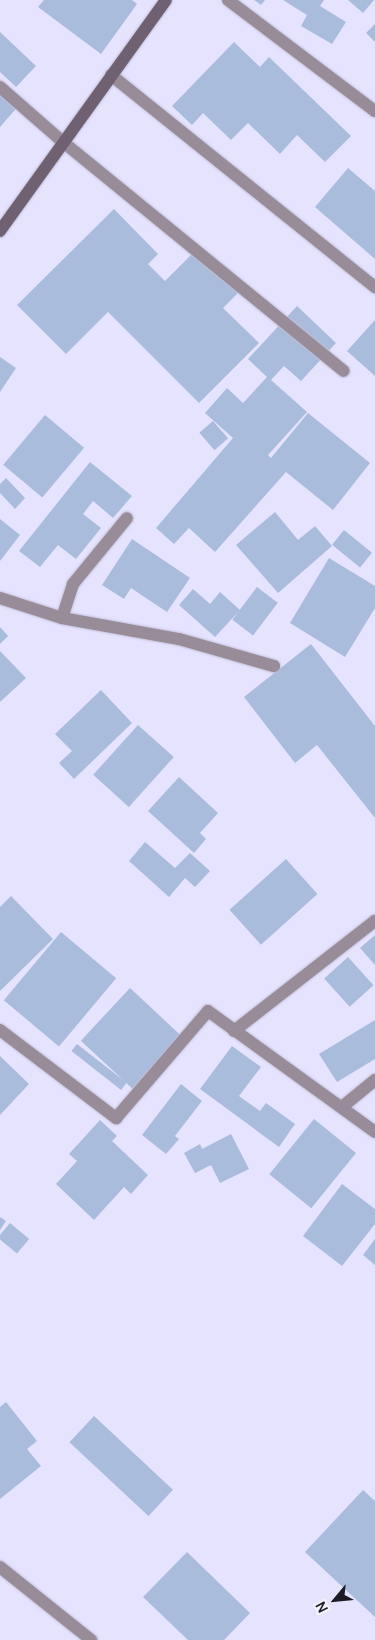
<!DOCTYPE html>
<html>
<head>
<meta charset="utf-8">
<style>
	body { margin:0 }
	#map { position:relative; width:375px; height:1640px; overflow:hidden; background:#e6e3ff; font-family:Manrope,sans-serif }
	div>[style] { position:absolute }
	.building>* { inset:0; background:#a9bcdb; transform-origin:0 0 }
	.roads { filter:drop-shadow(0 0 1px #c2bfd8) drop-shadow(0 0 1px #c2bfd8) }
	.minor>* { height:12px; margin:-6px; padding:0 6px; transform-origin:6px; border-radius:6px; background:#978c98 }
	.secondary>* { height:12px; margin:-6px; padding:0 6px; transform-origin:6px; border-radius:6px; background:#706172 }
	span { translate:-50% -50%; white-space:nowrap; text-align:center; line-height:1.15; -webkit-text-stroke:4px #f4f3fa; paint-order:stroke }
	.north { position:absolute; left:310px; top:1575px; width:50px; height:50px; -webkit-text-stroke:4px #f4f3fa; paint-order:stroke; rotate:242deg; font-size:14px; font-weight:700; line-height:20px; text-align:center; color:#1c1a27 }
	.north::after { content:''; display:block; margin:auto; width:18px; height:22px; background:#1c1a27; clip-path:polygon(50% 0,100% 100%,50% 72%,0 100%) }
</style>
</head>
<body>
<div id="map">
	<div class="building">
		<div style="clip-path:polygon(44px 0,132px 0,137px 4px,101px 54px,38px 7px)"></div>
		<div style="clip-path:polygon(254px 0,265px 0,261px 5px)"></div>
		<div style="clip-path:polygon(283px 0,324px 0,320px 6px,346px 22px,332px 44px,301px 26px,307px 15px)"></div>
		<div style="clip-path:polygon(348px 0,374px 0,363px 13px)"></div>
		<div style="clip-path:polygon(375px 24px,375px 42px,366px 33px)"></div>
		<div style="clip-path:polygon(0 32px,36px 66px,16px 87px,0 72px)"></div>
		<div style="clip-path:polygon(234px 42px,260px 67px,269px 57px,351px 136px,325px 162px,297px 135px,280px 154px,248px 123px,231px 140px,203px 113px,192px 125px,172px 106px)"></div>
		<div style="clip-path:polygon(0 87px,20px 104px,0 127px)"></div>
		<div style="clip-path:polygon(348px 168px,375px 191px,375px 259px,315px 207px)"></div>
		<div style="clip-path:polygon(114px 209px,158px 254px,148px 264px,165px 281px,196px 250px,239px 292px,223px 308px,259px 343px,199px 403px,108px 312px,66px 354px,17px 305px)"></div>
		<div style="clip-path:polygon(297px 306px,336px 343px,301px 381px,284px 366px,271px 380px,307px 412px,268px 455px,271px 458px,308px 413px,370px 463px,333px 510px,286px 472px,215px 552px,189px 528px,174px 544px,156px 528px,233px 438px,205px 413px,227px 388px,243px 403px,267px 377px,248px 359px)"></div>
		<div style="clip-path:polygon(375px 320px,375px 376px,347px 351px)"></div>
		<div style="clip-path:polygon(0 357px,16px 368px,0 392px)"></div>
		<div style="left:45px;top:415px;width:51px;height:65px;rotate:40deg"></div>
		<div style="left:213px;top:421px;width:23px;height:18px;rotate:49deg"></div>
		<div style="clip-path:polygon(90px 462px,132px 496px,113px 518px,93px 501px,83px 514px,101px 528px,76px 559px,58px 545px,40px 567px,19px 551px)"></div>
		<div style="clip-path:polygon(6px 478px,25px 498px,15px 509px,0 493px,0 484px)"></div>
		<div style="clip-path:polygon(275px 512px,298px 540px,315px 526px,332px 546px,278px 593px,236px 545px)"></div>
		<div style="clip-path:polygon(0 519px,20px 535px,0 561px)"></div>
		<div style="left:344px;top:530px;width:36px;height:19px;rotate:39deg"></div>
		<div style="clip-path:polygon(132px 539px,190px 578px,167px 612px,131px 588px,124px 599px,102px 585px)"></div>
		<div style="clip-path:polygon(329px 558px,375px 586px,375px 608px,345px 657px,290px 623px)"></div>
		<div style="left:257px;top:587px;width:26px;height:41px;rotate:37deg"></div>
		<div style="clip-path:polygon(193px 589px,210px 604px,220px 592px,240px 610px,215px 637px,179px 605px)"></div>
		<div style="clip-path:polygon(0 627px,8px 636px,0 644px)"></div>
		<div style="clip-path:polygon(311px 644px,375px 726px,375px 818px,317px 745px,295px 763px,244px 697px)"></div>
		<div style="clip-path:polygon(0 651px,26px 678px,0 702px)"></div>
		<div style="clip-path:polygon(101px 690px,132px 723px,74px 779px,59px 763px,72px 751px,55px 734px)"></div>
		<div style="left:138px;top:725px;width:48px;height:67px;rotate:42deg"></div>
		<div style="clip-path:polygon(179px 777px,218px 813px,200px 833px,206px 839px,194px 853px,148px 811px)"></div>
		<div style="clip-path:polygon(145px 842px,175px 868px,190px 853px,210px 871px,195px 887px,185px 878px,169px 897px,129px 861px)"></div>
		<div style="left:286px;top:859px;width:47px;height:76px;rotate:48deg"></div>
		<div style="clip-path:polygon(11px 896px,53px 939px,0 991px,0 907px)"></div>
		<div style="left:61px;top:932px;width:72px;height:89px;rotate:40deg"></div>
		<div style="clip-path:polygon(375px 935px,375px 965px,360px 948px)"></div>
		<div style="left:348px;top:957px;width:38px;height:32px;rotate:48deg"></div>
		<div style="left:130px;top:988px;width:71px;height:72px;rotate:43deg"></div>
		<div style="clip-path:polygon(375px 1020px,375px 1059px,337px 1082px,319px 1054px)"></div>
		<div style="left:77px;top:1044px;width:63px;height:9px;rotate:38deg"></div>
		<div style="clip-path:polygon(232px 1046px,261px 1067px,239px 1096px,260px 1111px,266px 1103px,295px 1124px,279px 1147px,200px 1089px)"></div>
		<div style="clip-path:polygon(0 1056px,29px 1084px,0 1115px)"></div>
		<div style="clip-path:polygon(181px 1084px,202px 1101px,175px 1136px,179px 1139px,166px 1154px,142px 1135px)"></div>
		<div style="left:314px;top:1119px;width:54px;height:71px;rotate:39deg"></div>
		<div style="clip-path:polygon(100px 1120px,117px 1136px,112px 1141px,148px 1175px,131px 1194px,124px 1187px,94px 1220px,56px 1184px,77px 1161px,69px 1154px)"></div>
		<div style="clip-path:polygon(231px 1134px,249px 1169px,220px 1183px,211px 1165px,195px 1173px,184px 1153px,200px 1144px,202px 1149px)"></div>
		<div style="clip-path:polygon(342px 1184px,375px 1209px,375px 1224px,342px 1266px,303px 1236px)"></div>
		<div style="clip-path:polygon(0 1217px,6px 1221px,0 1230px)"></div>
		<div style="left:10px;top:1223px;width:25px;height:19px;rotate:40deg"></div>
		<div style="clip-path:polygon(375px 1239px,375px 1265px,363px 1255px)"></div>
		<div style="clip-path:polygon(6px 1402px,37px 1441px,27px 1449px,41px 1466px,0 1499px,0 1407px)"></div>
		<div style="left:94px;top:1416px;width:108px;height:36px;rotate:43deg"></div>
		<div style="clip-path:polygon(363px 1490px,375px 1501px,375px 1617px,305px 1552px)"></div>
		<div style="clip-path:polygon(187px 1552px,250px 1613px,224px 1640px,188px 1640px,143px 1597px)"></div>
	</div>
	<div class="roads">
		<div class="minor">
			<div style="left:228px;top:0;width:184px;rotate:37.1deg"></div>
			<div style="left:111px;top:75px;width:339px;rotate:38.8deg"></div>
			<div style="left:0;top:87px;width:84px;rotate:41.1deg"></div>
			<div style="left:63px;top:142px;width:362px;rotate:39.2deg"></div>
			<div style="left:0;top:598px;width:65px;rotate:17.9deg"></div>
			<div style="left:62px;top:618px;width:119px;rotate:10.2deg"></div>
			<div style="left:179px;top:639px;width:99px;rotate:15.9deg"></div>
			<div style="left:62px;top:618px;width:36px;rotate:-72deg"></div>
			<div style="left:73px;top:584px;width:85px;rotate:-50.7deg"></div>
			<div style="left:0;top:1030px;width:146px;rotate:37.2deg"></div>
			<div style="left:116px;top:1118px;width:141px;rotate:-49.3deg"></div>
			<div style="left:208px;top:1011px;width:206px;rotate:35.9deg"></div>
			<div style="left:234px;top:1031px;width:179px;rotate:-38deg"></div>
			<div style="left:342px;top:1107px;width:43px;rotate:-39.3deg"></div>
			<div style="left:0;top:1567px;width:117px;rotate:38.7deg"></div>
		</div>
		<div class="secondary">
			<div style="left:0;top:231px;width:284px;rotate:-54.3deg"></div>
		</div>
	</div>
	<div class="north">N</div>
</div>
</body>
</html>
